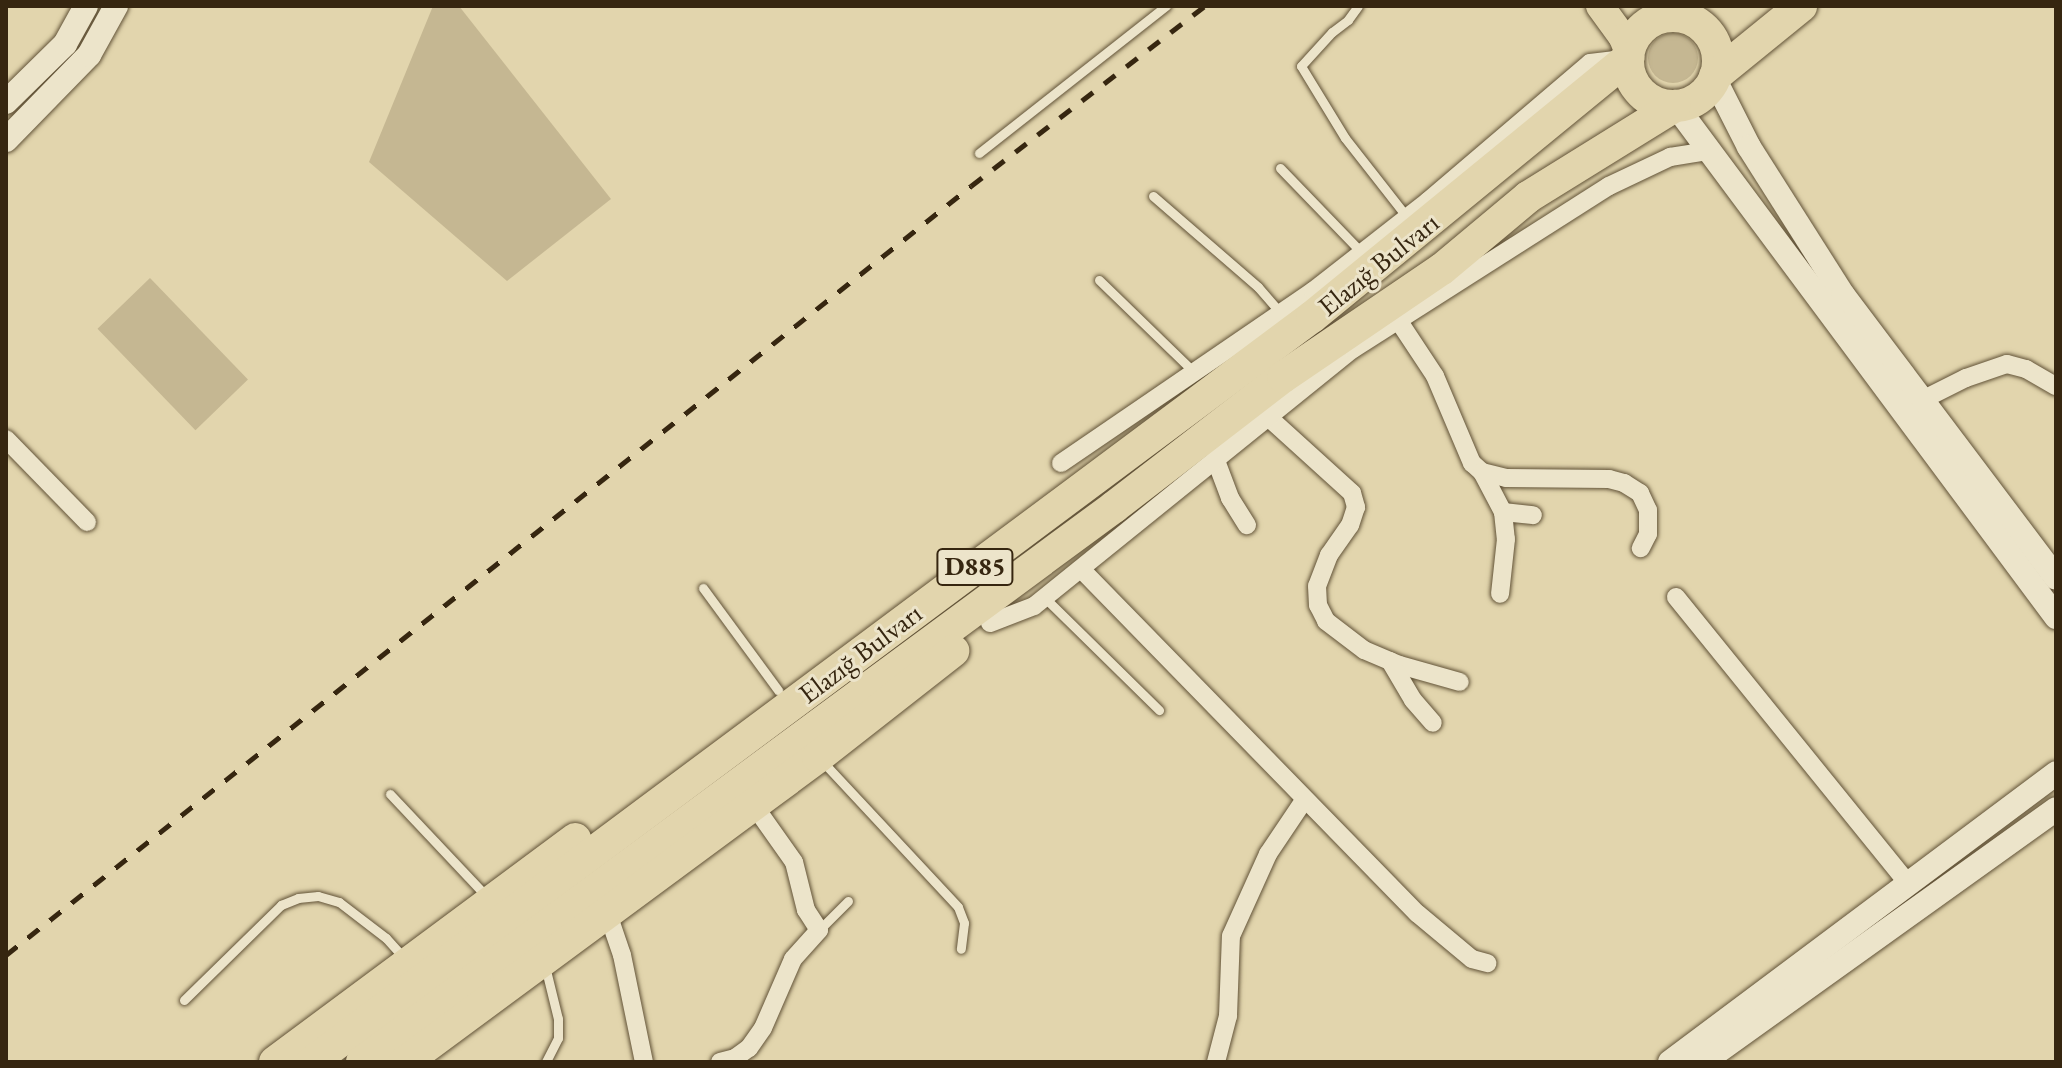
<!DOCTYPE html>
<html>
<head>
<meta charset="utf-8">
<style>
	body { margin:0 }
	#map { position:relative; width:2062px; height:1068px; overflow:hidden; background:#e2d5ad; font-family:"EB Garamond",serif }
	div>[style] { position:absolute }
	.green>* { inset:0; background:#c5b792; transform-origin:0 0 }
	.round { border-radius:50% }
	.roads { filter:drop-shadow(0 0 2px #615237) drop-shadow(0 0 2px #615237) }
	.lane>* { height:9px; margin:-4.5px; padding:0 4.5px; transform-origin:4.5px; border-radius:4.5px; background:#ece4ca }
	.street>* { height:18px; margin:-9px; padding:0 9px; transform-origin:9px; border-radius:9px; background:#ece4ca }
	.secondary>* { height:24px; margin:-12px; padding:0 12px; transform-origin:12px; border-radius:12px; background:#ece4ca }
	.primary>* { height:28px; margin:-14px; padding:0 14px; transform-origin:14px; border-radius:14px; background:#e2d5ad }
	.highway>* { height:32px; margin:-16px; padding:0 16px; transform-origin:16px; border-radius:16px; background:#e2d5ad }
	.highway>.ring { margin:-16px; padding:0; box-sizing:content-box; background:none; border:32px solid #e2d5ad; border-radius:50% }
	.rail>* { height:5px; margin-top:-2.5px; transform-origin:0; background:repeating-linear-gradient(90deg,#362610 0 14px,transparent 0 28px) }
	span { translate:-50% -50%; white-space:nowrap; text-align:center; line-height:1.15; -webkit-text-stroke:6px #ece4ca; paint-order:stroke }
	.shield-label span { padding:2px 6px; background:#ece4ca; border:2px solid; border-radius:6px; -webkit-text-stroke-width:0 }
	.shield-label { font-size:26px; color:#362610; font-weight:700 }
	.street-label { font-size:28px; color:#362610 }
	.frame { position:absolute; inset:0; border:8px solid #362610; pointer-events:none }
</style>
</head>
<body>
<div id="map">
	<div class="green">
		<div style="clip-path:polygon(433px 6px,459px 6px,611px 199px,507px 281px,369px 162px)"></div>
		<div class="round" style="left:1648px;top:33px;width:50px;height:50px"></div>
		<div style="left:150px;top:278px;width:141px;height:73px;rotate:46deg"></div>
	</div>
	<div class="roads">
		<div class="lane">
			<div style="left:1358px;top:6px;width:17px;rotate:126deg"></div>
			<div style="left:1348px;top:20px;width:20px;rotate:143deg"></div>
			<div style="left:1332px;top:32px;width:46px;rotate:132.4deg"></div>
			<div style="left:1301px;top:66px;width:84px;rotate:58.6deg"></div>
			<div style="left:1345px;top:138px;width:100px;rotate:51.9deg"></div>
			<div style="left:979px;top:153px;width:238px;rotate:-38.2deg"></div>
			<div style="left:1280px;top:168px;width:118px;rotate:46deg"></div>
			<div style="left:1153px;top:196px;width:139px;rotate:40.9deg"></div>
			<div style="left:1258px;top:287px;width:35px;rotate:49deg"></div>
			<div style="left:1099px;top:280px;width:132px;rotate:44.1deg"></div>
			<div style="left:703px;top:588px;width:127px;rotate:53.7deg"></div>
			<div style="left:1045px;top:598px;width:160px;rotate:44.5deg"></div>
			<div style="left:823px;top:762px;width:198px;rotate:47deg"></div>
			<div style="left:958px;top:907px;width:17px;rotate:69deg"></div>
			<div style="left:964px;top:923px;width:26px;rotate:97deg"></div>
			<div style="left:390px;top:794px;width:140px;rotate:46.7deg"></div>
			<div style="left:819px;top:930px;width:41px;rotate:-45deg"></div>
			<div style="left:545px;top:966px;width:55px;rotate:76.2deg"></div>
			<div style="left:558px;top:1019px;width:19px;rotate:90deg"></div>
			<div style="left:558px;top:1038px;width:27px;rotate:117deg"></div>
			<div style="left:184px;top:1000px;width:136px;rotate:-44.4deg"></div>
			<div style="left:281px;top:905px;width:18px;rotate:-22deg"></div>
			<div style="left:298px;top:898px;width:20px;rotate:-6deg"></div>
			<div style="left:318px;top:896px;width:22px;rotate:16deg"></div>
			<div style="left:339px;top:902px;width:59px;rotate:37.5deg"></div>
			<div style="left:386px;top:938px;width:28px;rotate:48deg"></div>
		</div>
		<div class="street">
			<div style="left:1398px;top:320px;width:67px;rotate:56.5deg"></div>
			<div style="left:1435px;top:376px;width:95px;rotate:67deg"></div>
			<div style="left:1472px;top:463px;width:13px;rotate:42deg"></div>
			<div style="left:1482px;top:472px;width:25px;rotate:14deg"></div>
			<div style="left:1506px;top:478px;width:103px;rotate:0.6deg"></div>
			<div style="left:1609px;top:479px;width:16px;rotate:15deg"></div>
			<div style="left:1624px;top:483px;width:19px;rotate:32deg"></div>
			<div style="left:1640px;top:493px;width:19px;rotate:65deg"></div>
			<div style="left:1648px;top:510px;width:24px;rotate:90deg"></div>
			<div style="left:1648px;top:534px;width:16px;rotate:117deg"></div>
			<div style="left:1922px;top:400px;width:49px;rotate:-26.6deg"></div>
			<div style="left:1966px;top:378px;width:43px;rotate:-18.9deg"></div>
			<div style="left:2007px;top:364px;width:20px;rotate:15deg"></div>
			<div style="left:2026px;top:369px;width:34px;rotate:30deg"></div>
			<div style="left:1267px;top:416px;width:115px;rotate:42.2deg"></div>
			<div style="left:1352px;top:493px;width:15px;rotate:74deg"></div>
			<div style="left:1356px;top:507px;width:19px;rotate:108deg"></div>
			<div style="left:1350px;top:525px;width:37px;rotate:125deg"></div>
			<div style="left:1329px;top:555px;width:33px;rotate:111deg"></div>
			<div style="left:1317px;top:586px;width:19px;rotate:87deg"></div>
			<div style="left:1318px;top:605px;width:18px;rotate:63deg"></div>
			<div style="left:1326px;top:621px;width:48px;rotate:37.3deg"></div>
			<div style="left:1364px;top:650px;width:39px;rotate:23deg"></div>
			<div style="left:1400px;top:665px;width:62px;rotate:15.8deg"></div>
			<div style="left:6px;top:439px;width:116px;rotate:45.7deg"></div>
			<div style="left:1215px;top:458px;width:43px;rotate:69.4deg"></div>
			<div style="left:1230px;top:498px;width:32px;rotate:58deg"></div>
			<div style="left:1061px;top:463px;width:305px;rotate:-34.3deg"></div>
			<div style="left:1313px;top:291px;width:146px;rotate:-38deg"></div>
			<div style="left:1428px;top:201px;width:213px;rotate:-40.4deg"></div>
			<div style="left:1590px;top:63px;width:34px;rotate:-7deg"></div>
			<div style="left:1482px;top:472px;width:45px;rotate:62.3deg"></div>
			<div style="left:1503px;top:512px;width:27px;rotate:84deg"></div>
			<div style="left:1506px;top:539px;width:55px;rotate:96.2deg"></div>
			<div style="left:1503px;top:512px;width:30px;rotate:6deg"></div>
			<div style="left:1081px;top:569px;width:482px;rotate:45.7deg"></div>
			<div style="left:1418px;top:914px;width:70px;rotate:39.8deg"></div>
			<div style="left:1472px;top:959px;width:16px;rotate:15deg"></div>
			<div style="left:1676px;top:597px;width:369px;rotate:51deg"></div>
			<div style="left:990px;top:623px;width:47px;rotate:-21.1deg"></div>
			<div style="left:1034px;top:606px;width:410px;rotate:-38.9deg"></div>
			<div style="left:1353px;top:349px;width:303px;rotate:-32.5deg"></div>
			<div style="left:1609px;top:186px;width:68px;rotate:-25.4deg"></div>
			<div style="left:1670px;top:157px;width:39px;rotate:-9deg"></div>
			<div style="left:1390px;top:661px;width:45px;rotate:59.5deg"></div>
			<div style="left:1413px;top:700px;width:30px;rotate:49deg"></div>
			<div style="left:607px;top:911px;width:46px;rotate:71.2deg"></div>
			<div style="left:622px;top:955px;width:109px;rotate:78.4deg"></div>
			<div style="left:720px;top:1062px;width:16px;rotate:-15deg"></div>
			<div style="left:735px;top:1058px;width:17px;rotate:-36deg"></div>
			<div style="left:749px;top:1048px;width:24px;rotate:-55deg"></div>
			<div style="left:763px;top:1028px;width:75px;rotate:-66.5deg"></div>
			<div style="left:793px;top:959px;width:39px;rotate:-48deg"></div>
			<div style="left:819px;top:930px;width:24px;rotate:-123deg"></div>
			<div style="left:806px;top:910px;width:49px;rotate:-104deg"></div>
			<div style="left:794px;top:862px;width:71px;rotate:-125.3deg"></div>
			<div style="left:1216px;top:1062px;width:48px;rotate:-75.4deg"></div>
			<div style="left:1228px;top:1016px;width:80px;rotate:-87.9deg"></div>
			<div style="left:1231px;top:936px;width:90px;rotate:-65.7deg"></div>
			<div style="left:1268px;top:854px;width:66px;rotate:-56.1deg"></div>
		</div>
		<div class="secondary">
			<div style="left:1714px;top:78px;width:77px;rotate:63.1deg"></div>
			<div style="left:1749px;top:147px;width:175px;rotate:57.6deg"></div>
			<div style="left:1843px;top:295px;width:354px;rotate:53deg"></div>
			<div style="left:6px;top:102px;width:83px;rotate:-44.5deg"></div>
			<div style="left:65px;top:44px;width:43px;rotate:-61.1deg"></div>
			<div style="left:1676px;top:106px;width:637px;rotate:53.36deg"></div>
			<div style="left:6px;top:140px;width:119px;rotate:-45.7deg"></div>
			<div style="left:89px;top:55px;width:56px;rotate:-61.1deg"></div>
			<div style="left:1670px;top:1062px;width:482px;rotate:-36.8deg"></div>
			<div style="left:1703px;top:1062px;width:434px;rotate:-35.6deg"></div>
		</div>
		<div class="primary">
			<div style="left:1600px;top:6px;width:39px;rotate:54deg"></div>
			<div style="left:1623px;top:38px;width:16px;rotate:68deg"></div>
			<div style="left:1667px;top:6px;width:16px;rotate:45deg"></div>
		</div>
		<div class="highway">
			<div class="ring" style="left:1628px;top:16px;width:58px;height:58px"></div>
			<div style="left:1715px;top:76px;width:111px;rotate:-39.1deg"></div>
			<div style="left:275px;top:1062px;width:374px;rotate:-36.6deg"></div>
			<div style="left:312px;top:1062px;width:1247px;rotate:-36.69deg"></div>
			<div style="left:1312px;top:317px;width:409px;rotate:-39.3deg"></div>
			<div style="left:362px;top:1062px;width:935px;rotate:-36.43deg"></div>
			<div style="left:1114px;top:507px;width:213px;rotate:-37.6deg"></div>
			<div style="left:1283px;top:377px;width:192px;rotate:-34.2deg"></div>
			<div style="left:1442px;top:269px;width:112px;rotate:-39.9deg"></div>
			<div style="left:1528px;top:197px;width:173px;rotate:-31.8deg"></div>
			<div style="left:405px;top:1062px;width:513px;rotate:-36.45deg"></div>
			<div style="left:818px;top:757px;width:172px;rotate:-38.1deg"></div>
		</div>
	</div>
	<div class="rail">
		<div style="left:6px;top:955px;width:1234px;rotate:-38.55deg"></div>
		<div style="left:971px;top:186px;width:295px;rotate:-37.6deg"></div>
	</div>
	<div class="shield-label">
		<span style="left:975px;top:567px">D885</span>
	</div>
	<div class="street-label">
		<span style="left:1378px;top:264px;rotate:-39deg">Elazığ Bulvarı</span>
		<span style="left:860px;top:653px;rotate:-37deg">Elazığ Bulvarı</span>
	</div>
	<div class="frame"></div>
</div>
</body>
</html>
